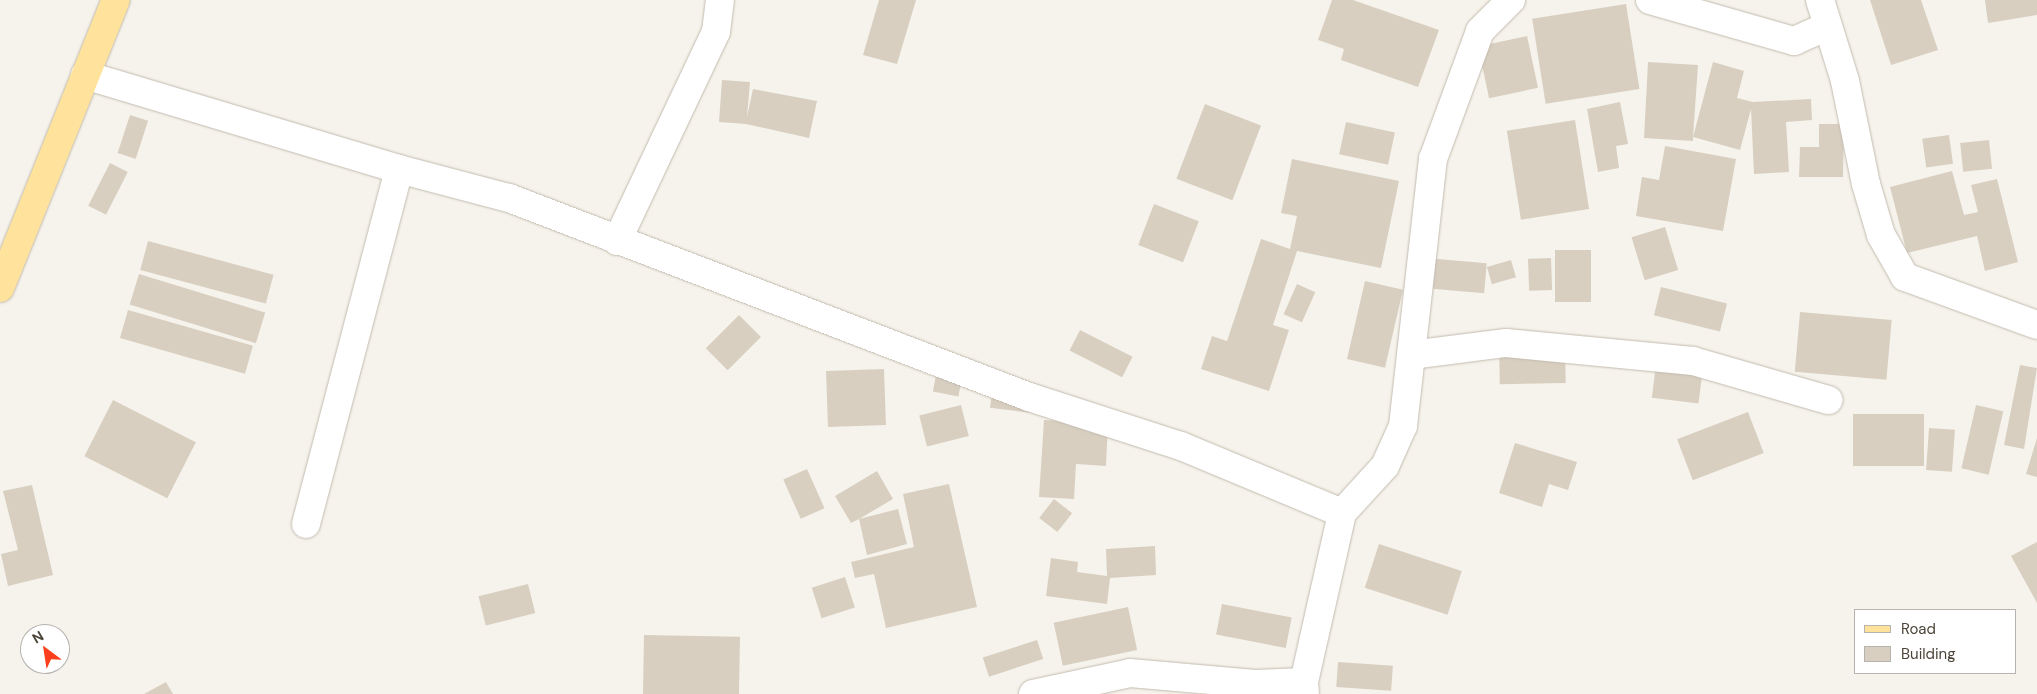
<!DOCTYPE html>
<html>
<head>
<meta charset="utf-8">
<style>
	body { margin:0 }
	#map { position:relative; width:2037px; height:694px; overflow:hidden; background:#f6f3ec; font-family:"DM Sans",sans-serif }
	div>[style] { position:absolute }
	.building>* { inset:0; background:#d8cfc1; transform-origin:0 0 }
	.roads { filter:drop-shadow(0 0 1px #c2bbae) drop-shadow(0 0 1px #c2bbae) }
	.minor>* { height:28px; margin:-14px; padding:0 14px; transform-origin:14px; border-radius:14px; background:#fff }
	.primary>* { height:28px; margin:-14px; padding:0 14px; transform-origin:14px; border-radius:14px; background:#ffe39c }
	span { translate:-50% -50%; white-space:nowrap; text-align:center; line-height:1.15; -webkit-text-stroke:5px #fff; paint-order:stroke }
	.legend { position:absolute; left:1854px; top:609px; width:162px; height:65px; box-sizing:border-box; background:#fff; border:1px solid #b7b4b0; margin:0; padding:6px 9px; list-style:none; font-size:15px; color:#4b4439 }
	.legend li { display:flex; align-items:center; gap:10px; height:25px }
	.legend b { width:25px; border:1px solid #b7b4b0 }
	.north { position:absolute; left:20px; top:624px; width:50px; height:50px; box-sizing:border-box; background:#fff; border:1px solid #b7b4b0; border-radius:50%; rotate:329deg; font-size:14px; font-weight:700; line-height:20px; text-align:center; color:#4b4439 }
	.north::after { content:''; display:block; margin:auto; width:18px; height:22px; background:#fc3f1d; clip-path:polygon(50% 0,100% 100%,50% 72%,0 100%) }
</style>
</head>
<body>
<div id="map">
	<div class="building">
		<div style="clip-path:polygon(879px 0,916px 0,897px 64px,863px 55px)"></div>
		<div style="clip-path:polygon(1332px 0,1353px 0,1439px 30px,1418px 87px,1341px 60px,1344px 49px,1318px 40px)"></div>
		<div style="clip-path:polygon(1870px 0,1921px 0,1938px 50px,1891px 65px)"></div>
		<div style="clip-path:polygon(1985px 0,2037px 0,2037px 15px,1988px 23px)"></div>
		<div style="left:1626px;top:4px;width:86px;height:95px;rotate:81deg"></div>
		<div style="left:1527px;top:36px;width:53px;height:50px;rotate:78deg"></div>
		<div style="clip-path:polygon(1648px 62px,1698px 65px,1693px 137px,1713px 62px,1744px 71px,1737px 98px,1753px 102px,1811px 99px,1812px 120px,1786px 122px,1789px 172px,1754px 174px,1751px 109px,1740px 150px,1693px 137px,1693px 141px,1644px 138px)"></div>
		<div style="clip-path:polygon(722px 80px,750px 82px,747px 117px,753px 89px,817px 101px,809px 138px,746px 124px,719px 122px)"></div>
		<div style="clip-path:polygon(1620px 102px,1628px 144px,1616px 146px,1619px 168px,1598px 172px,1587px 109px)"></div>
		<div style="left:1205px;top:104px;width:60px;height:80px;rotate:21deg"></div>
		<div style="left:130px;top:115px;width:19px;height:40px;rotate:18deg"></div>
		<div style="left:1575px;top:120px;width:90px;height:69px;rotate:81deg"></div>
		<div style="left:1346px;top:122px;width:50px;height:33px;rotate:12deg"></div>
		<div style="clip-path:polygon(1819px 124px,1844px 124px,1843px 177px,1799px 177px,1800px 147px,1819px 147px)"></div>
		<div style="left:1949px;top:135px;width:29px;height:27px;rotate:82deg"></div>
		<div style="left:1989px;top:140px;width:29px;height:29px;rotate:84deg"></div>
		<div style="clip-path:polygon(1665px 146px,1736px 159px,1723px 231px,1636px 216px,1642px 177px,1659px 180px)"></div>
		<div style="clip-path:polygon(1292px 159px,1399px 181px,1381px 268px,1297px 251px,1273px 325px,1289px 330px,1269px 391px,1201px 369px,1212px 336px,1227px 341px,1261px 239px,1290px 249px,1297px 216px,1281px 213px)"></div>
		<div style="left:110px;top:163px;width:20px;height:48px;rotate:27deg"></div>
		<div style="clip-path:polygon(1952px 171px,1964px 215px,1978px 212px,1971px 185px,1997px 179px,2018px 262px,1985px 271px,1977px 236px,1907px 253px,1890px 187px)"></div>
		<div style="left:1154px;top:204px;width:48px;height:44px;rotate:21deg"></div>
		<div style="left:1665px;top:227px;width:45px;height:35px;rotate:73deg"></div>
		<div style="left:148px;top:241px;width:130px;height:30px;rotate:15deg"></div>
		<div style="left:1555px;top:250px;width:36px;height:52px"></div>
		<div style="left:1426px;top:258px;width:61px;height:30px;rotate:5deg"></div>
		<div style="left:1551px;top:258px;width:32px;height:23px;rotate:88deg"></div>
		<div style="left:1511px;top:260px;width:18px;height:25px;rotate:74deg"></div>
		<div style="left:139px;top:274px;width:132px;height:32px;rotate:17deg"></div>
		<div style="left:1365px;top:281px;width:39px;height:80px;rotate:13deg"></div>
		<div style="left:1297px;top:284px;width:20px;height:33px;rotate:24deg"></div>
		<div style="left:1661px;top:287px;width:68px;height:29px;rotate:14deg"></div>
		<div style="left:128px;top:310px;width:130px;height:29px;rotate:16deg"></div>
		<div style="left:1800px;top:312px;width:92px;height:60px;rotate:5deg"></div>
		<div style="left:739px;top:315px;width:31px;height:47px;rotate:45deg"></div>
		<div style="left:1080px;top:330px;width:59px;height:23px;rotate:27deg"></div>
		<div style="left:1565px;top:341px;width:42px;height:66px;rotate:89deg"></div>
		<div style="left:1657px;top:356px;width:47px;height:42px;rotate:7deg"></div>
		<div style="left:938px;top:365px;width:26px;height:27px;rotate:11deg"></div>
		<div style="clip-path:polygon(2020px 365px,2037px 368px,2024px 449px,2004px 445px)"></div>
		<div style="left:884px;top:369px;width:56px;height:58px;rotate:88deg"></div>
		<div style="left:993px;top:383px;width:40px;height:25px;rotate:7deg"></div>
		<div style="left:113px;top:400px;width:93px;height:63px;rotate:27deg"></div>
		<div style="left:961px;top:405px;width:32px;height:43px;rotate:76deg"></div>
		<div style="left:1976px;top:405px;width:28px;height:65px;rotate:13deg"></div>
		<div style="left:1748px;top:412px;width:44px;height:76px;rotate:69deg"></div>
		<div style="left:1853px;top:414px;width:71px;height:52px"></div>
		<div style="clip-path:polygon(1044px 420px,1108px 423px,1106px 466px,1076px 464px,1074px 499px,1039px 497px)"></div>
		<div style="left:1929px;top:428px;width:26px;height:42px;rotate:4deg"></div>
		<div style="clip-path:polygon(2037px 438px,2037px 477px,2026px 474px)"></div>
		<div style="clip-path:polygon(1515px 443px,1577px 462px,1568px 490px,1549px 484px,1542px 507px,1499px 493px)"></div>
		<div style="left:807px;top:469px;width:43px;height:26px;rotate:66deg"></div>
		<div style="clip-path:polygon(877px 471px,893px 499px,859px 519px,898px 509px,907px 544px,867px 555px,859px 519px,851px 523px,835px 496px)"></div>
		<div style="clip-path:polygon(949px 484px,977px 607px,886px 628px,874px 574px,855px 578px,851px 562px,914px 547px,903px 494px)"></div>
		<div style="clip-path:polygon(32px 485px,53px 575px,8px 586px,1px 554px,18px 550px,3px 491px)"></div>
		<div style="left:1054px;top:499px;width:23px;height:24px;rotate:38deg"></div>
		<div style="clip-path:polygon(2037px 542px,2037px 603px,2011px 556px)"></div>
		<div style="left:1379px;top:544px;width:87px;height:46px;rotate:18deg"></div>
		<div style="clip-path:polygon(1155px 546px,1156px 575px,1110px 578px,1107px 604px,1046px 596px,1051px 558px,1078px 562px,1077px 572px,1107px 576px,1106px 549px)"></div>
		<div style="left:845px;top:577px;width:32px;height:35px;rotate:72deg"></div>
		<div style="left:528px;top:584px;width:30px;height:51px;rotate:76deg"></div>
		<div style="left:1222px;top:604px;width:71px;height:31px;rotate:11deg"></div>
		<div style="left:1128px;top:607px;width:44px;height:76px;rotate:78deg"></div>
		<div style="left:644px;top:635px;width:96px;height:59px;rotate:1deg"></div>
		<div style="left:1037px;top:640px;width:20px;height:57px;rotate:72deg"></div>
		<div style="left:1338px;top:662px;width:55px;height:25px;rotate:4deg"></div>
		<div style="clip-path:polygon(166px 682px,173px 694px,144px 694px)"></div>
	</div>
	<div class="roads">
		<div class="minor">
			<div style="left:1650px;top:0;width:150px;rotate:15.9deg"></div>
			<div style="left:1794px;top:41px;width:37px;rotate:-24deg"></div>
			<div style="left:1820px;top:0;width:85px;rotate:72.8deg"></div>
			<div style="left:1845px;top:81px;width:105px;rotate:78.5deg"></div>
			<div style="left:1866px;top:184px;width:53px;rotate:73.6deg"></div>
			<div style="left:1881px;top:235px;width:48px;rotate:60.3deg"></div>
			<div style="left:1905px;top:277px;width:140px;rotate:20deg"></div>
			<div style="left:85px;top:75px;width:328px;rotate:16.7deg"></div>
			<div style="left:399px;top:169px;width:114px;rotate:14.8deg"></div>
			<div style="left:509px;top:198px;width:557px;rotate:20.94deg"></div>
			<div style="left:1029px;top:397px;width:160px;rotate:17.9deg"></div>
			<div style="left:1181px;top:446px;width:174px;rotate:22.6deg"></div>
			<div style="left:617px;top:241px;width:231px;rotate:-64.7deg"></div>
			<div style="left:716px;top:32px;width:32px;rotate:-83deg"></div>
			<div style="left:1411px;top:355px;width:96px;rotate:-7.2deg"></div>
			<div style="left:1506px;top:343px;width:188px;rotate:5.5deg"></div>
			<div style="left:1693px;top:361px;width:141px;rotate:16.1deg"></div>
			<div style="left:306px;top:524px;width:367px;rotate:-75.3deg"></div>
			<div style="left:1033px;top:694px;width:99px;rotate:-12.2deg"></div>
			<div style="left:1130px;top:673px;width:125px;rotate:5deg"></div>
			<div style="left:1255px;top:684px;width:49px;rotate:-2.3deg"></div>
			<div style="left:1305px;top:694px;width:12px;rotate:-95deg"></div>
			<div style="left:1304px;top:682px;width:173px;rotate:-77.3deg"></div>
			<div style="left:1342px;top:513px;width:64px;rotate:-47.5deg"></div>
			<div style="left:1385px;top:466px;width:44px;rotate:-65.8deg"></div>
			<div style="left:1403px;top:426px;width:269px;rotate:-83.6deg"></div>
			<div style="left:1433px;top:159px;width:136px;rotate:-69.8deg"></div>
			<div style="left:1480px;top:31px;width:44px;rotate:-45deg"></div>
		</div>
		<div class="primary">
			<div style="left:0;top:288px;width:310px;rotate:-68.1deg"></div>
		</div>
	</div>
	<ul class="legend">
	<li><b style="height:6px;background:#ffe39c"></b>Road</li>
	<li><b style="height:14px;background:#d8cfc1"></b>Building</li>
	</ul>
	<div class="north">N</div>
</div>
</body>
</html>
